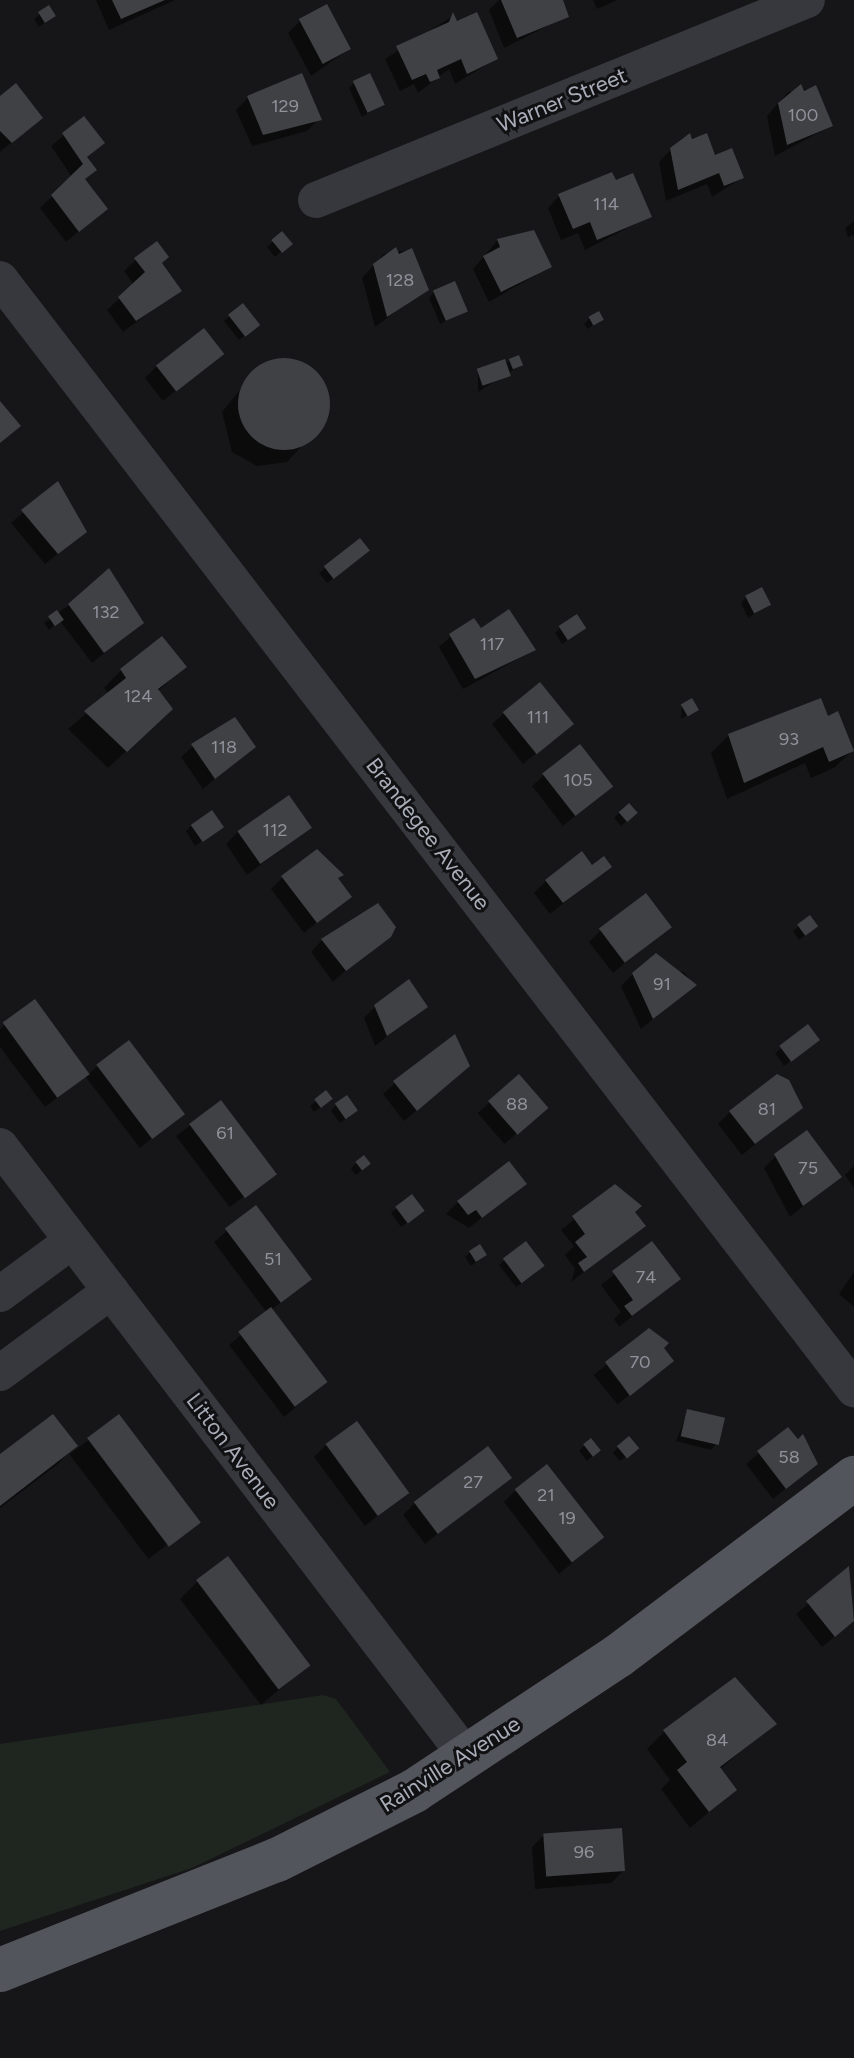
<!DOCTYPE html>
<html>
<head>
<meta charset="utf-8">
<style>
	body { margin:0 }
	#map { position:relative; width:854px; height:2058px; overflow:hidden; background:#161618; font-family:Figtree,sans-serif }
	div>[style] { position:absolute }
	.green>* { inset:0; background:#1e261f }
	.shadow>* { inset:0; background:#0007; transform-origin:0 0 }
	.building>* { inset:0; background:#404145; transform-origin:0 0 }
	.round { border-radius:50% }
	.minor>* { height:36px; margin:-18px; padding:0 18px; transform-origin:18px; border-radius:18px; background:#37383d }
	.major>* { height:44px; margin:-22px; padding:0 22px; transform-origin:22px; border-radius:22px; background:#53555c }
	span { translate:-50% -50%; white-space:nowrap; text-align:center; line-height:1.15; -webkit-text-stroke:6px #111113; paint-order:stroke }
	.number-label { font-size:18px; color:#8e929b }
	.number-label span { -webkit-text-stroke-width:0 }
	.street-label { font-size:22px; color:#a8adb8 }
</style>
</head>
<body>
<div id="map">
	<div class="green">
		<div style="clip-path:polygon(323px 1695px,336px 1699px,390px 1772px,192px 1868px,0 1931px,0 1744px)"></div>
	</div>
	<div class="shadow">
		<div style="clip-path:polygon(96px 0,175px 0,109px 30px)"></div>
		<div style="clip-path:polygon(499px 0,561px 0,567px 16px,504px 48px,489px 10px)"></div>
		<div style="clip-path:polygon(593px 0,617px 0,597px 9px)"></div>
		<div style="clip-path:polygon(48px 8px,48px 21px,39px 27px,34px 19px)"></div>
		<div style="clip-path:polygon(453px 16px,496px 59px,455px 84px,449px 69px,418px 93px,414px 84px,400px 91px,385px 59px)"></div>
		<div style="clip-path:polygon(300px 21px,349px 49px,311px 76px,288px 33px)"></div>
		<div style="clip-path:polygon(354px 83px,382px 104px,362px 117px,349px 88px)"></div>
		<div style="clip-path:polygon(815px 88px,831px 126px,775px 156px,767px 116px,788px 92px)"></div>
		<div style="clip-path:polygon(0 98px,41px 118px,0 152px)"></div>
		<div style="clip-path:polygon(248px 98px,319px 119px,307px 131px,252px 146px,236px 110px)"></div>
		<div style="clip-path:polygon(84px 119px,103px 142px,85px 159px,94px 170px,83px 181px,106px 209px,66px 242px,40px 208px,72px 177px,51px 146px)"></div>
		<div style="clip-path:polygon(705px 136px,714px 157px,742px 178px,712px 197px,707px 184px,666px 201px,659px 162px,681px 139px)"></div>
		<div style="clip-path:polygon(614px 182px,649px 217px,585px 250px,578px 233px,561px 240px,548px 208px,559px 196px)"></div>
		<div style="clip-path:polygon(854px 221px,854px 235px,848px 237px,845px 228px)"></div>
		<div style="clip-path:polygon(282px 234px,284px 249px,275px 257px,267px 247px)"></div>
		<div style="clip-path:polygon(498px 240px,550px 267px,489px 302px,473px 269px)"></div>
		<div style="clip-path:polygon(410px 250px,427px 289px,375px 327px,362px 278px,384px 254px)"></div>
		<div style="clip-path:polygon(136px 260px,160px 264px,179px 290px,123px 332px,107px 310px,134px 285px,124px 271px)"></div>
		<div style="clip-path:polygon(434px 292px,466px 310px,440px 324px,429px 298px)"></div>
		<div style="clip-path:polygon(242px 306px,252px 330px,239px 340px,224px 321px)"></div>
		<div style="clip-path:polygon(590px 318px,601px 319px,588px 329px,584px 324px)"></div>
		<div style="clip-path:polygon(221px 354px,163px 401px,145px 378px,157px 366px)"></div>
		<div style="clip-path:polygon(296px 361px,327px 390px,326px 420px,287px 462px,257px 466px,232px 452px,222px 412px,256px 370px)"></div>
		<div style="clip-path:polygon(510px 361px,521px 365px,478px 392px,478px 372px)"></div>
		<div style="clip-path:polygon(57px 484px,85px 532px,45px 564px,11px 523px)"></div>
		<div style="clip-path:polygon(362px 557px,327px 583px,319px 573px,325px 568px)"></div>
		<div style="clip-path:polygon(746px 597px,769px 605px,748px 618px,741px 603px)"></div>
		<div style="clip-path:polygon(69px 605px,142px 623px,92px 663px,60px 621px,49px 630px,44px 623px)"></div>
		<div style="clip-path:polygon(561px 627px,578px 633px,562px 644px,555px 633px)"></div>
		<div style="clip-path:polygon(481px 631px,534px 650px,463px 689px,439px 647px,451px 636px)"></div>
		<div style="clip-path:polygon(184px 667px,157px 692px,153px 726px,108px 768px,68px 729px,109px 694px,104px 688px,121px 670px)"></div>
		<div style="clip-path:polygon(682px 705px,696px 709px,681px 719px)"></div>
		<div style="clip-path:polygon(504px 713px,571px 724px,523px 764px,492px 724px)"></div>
		<div style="clip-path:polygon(827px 718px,852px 751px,834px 768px,811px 778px,805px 763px,727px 799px,711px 753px,729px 735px)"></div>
		<div style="clip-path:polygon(193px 746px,253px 747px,203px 789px,181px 757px)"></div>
		<div style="clip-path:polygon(544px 775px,611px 787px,563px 826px,532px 786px)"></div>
		<div style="clip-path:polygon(620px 812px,630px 818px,621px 826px,614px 818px)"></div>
		<div style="clip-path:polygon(191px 826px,221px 827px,195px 846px,186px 831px)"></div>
		<div style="clip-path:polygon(310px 828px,247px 875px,226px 844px,238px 832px)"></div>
		<div style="clip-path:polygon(610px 867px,550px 914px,534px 893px,546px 881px)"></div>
		<div style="clip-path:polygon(283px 877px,336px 879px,349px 896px,304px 933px,271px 889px)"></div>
		<div style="clip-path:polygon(809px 918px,810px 932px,799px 940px,793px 931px)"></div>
		<div style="clip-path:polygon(669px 926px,613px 973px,589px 942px,601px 930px)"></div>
		<div style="clip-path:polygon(381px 938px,333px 982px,311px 952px,322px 940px)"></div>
		<div style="clip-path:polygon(684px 972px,694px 985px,641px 1029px,621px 986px,633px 974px)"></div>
		<div style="clip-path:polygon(34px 1002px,88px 1075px,98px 1065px,182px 1114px,140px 1148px,85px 1076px,45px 1107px,0 1047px,0 1029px)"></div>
		<div style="clip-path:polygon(376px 1006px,425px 1006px,375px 1046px,364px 1018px)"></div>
		<div style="clip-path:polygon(808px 1027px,812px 1045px,784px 1066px,775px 1053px)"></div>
		<div style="left:519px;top:1077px;width:41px;height:55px;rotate:49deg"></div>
		<div style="clip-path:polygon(455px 1078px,404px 1121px,383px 1094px,395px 1083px)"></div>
		<div style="clip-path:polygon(326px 1093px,325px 1104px,314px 1112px,310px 1106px)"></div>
		<div style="left:220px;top:1103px;width:89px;height:55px;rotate:53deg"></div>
		<div style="clip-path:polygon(336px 1105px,350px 1116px,340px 1123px,331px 1111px)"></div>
		<div style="clip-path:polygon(801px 1107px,742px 1155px,718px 1124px,730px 1112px)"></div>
		<div style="clip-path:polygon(776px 1156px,840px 1176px,790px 1217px,764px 1168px)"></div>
		<div style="clip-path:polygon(356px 1163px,363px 1169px,356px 1175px,351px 1169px)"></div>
		<div style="clip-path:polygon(854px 1166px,854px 1188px,845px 1175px)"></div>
		<div style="clip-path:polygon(524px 1184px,469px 1228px,446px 1214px,458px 1202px)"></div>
		<div style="clip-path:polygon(614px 1187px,644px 1226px,571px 1282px,575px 1269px,565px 1255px,574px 1246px,561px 1230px)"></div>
		<div style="clip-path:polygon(412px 1196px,416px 1216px,401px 1227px,391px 1213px)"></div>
		<div style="clip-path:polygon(255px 1207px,309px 1279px,271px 1310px,325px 1382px,284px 1417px,229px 1345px,267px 1313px,214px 1242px)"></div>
		<div style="clip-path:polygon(525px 1244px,537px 1272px,516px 1287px,499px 1265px)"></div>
		<div style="clip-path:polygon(652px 1244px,679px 1279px,619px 1327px,614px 1319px,621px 1312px,601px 1285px)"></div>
		<div style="clip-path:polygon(471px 1252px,479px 1260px,471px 1266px,465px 1257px)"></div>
		<div style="clip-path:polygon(854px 1272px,854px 1307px,839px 1294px)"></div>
		<div style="left:648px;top:1331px;width:38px;height:70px;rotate:51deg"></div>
		<div style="clip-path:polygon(688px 1411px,716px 1444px,711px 1450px,676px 1441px)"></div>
		<div style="left:119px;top:1417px;width:131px;height:62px;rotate:53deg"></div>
		<div style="clip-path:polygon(788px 1429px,812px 1450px,815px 1464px,773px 1499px,746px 1464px)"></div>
		<div style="clip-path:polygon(590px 1440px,593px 1456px,587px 1461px,579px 1451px)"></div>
		<div style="clip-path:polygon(326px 1445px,407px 1493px,365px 1526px,314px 1457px)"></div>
		<div style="clip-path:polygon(75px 1446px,58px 1464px,0 1508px,0 1457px)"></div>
		<div style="clip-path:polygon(618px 1447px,631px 1453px,620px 1461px,613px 1453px)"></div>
		<div style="clip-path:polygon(509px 1477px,425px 1544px,403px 1515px,415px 1503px)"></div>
		<div style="clip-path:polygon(516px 1490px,602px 1538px,559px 1574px,504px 1502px)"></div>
		<div style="clip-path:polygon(849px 1569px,854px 1621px,822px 1647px,796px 1614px)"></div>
		<div style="clip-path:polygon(198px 1581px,308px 1665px,261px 1705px,180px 1599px)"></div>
		<div style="clip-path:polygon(774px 1724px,719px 1770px,735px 1790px,690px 1828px,661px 1789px,670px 1780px,647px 1749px,664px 1732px)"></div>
		<div style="clip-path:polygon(544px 1835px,623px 1871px,611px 1883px,535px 1889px,532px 1847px)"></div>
	</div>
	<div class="building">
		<div style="clip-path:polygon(112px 0,165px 0,121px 19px)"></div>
		<div style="clip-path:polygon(501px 0,563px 0,569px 17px,517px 38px)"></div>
		<div style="left:327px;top:4px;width:51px;height:32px;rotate:62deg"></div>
		<div style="left:49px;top:5px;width:13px;height:13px;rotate:58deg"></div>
		<div style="clip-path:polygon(453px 12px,457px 21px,477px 12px,498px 59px,467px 74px,461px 59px,437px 70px,440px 78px,430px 82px,426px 74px,412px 80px,396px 46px,449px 22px)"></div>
		<div style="clip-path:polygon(302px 73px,322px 120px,263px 135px,247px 96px)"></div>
		<div style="left:370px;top:73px;width:35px;height:19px;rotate:65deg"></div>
		<div style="clip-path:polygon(16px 83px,43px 118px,12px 143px,0 131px,0 96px)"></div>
		<div style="clip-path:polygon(801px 84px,804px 91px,816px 85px,833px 126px,787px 145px,778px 103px)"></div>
		<div style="clip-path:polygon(84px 116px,105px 143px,87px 157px,97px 170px,85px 179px,108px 209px,79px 232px,51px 195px,83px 164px,62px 133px)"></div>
		<div style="clip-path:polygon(690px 133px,692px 139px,707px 133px,715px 155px,732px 148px,744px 178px,724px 186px,719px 173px,678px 190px,670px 148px)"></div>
		<div style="clip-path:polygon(612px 172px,616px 180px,633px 173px,652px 217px,597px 240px,590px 222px,573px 229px,558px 194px)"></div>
		<div style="clip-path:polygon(534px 230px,552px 267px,501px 292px,483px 256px,500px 247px,497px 239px)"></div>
		<div style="left:282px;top:231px;width:17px;height:14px;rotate:50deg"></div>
		<div style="clip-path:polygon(157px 241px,169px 257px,162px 263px,182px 291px,136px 321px,118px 297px,145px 272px,134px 258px)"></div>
		<div style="clip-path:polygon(396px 247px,399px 254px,412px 248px,429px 290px,387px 317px,373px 264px)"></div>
		<div style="left:455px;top:281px;width:33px;height:24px;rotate:67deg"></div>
		<div style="left:243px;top:303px;width:28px;height:19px;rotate:52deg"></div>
		<div style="left:599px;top:311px;width:10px;height:12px;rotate:61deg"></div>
		<div style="left:204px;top:328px;width:33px;height:61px;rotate:52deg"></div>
		<div style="left:519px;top:355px;width:11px;height:11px;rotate:68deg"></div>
		<div class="round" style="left:238px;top:358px;width:92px;height:92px"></div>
		<div style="left:505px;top:359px;width:18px;height:30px;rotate:71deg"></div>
		<div style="clip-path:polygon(0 401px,21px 426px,0 443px)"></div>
		<div style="clip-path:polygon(58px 481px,87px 532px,58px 554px,21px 510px)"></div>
		<div style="left:360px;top:538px;width:16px;height:46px;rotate:52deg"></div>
		<div style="clip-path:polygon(109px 568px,144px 623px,104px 653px,68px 604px)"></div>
		<div style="left:762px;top:587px;width:20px;height:19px;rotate:63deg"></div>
		<div style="clip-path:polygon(509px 609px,536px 650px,475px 679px,449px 634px,474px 618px,481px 628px)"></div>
		<div style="left:57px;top:610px;width:12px;height:11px;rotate:55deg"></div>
		<div style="left:577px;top:614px;width:17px;height:22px;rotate:57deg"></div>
		<div style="clip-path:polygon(162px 636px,187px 667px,158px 689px,173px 709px,127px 752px,84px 711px,126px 678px,120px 669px)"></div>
		<div style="left:540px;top:682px;width:54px;height:48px;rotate:51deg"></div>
		<div style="left:692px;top:698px;width:14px;height:13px;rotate:60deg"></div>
		<div style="clip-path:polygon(821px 698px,828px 716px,838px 711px,854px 751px,829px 762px,823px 747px,744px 783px,728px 734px)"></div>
		<div style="clip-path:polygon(235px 717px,256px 747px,215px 779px,191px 744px)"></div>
		<div style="left:580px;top:744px;width:54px;height:48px;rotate:52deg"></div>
		<div style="left:289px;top:795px;width:40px;height:63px;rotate:55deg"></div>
		<div style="left:629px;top:803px;width:13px;height:14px;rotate:48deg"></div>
		<div style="left:212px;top:810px;width:21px;height:26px;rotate:55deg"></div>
		<div style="clip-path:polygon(317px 849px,344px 875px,338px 878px,352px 897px,317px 923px,281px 876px)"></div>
		<div style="clip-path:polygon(582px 851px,592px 865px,604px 856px,612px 867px,563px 903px,545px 880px)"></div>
		<div style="left:646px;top:893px;width:43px;height:59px;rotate:53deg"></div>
		<div style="clip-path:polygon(378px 903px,396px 927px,391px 937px,346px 971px,321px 939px)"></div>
		<div style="left:810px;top:915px;width:14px;height:16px;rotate:54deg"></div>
		<div style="clip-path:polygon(656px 953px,697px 985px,653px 1019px,632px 973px)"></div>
		<div style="clip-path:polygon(409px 979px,428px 1007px,387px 1036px,374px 1005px)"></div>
		<div style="left:35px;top:999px;width:93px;height:40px;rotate:54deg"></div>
		<div style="left:808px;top:1024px;width:20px;height:36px;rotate:53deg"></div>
		<div style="clip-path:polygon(455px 1034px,470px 1066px,417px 1111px,393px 1081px)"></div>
		<div style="left:129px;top:1040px;width:93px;height:41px;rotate:53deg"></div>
		<div style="left:519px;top:1074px;width:45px;height:41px;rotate:49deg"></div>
		<div style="clip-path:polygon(777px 1074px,789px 1080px,803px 1108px,755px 1144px,729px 1111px)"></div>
		<div style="left:326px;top:1090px;width:11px;height:15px;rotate:52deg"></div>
		<div style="left:347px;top:1095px;width:19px;height:15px;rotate:55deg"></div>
		<div style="left:221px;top:1100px;width:93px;height:40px;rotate:53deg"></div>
		<div style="clip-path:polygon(807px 1130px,842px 1177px,803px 1206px,774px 1154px)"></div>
		<div style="left:364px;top:1155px;width:11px;height:11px;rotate:52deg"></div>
		<div style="clip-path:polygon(509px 1161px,527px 1184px,482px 1218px,476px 1210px,468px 1215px,457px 1201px)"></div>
		<div style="clip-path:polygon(615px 1184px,642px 1206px,635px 1212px,646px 1226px,584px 1272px,578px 1263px,587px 1257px,575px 1242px,585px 1234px,572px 1216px)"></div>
		<div style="left:412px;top:1194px;width:21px;height:21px;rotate:53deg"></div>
		<div style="left:256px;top:1205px;width:93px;height:39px;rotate:53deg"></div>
		<div style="left:526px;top:1241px;width:31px;height:29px;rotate:53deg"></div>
		<div style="clip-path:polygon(652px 1241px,681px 1279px,632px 1316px,624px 1306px,633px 1300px,612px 1271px)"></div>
		<div style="left:480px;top:1244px;width:13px;height:13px;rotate:58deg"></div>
		<div style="left:271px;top:1307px;width:94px;height:41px;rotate:53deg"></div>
		<div style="clip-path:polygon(649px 1328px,669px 1343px,664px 1348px,674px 1361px,630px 1396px,605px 1362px)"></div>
		<div style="left:687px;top:1409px;width:39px;height:28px;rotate:13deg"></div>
		<div style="clip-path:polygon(53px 1414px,78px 1446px,0 1506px,0 1454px)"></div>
		<div style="left:119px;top:1414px;width:136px;height:40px;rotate:53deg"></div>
		<div style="left:357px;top:1421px;width:89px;height:39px;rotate:54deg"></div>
		<div style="clip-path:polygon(788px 1427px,798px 1439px,803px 1434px,818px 1464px,786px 1489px,757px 1451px)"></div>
		<div style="left:629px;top:1436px;width:16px;height:16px;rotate:50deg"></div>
		<div style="left:591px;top:1438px;width:16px;height:10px;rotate:52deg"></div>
		<div style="left:488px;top:1446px;width:40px;height:93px;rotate:53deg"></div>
		<div style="left:547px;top:1464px;width:93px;height:41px;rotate:52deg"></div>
		<div style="left:228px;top:1556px;width:137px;height:40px;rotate:53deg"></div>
		<div style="clip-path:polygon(849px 1566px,854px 1621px,835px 1637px,806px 1601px)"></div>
		<div style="clip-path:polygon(735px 1677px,777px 1724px,720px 1767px,737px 1790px,709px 1812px,677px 1770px,687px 1762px,663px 1730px)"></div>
		<div style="left:622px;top:1828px;width:43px;height:79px;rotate:86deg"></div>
	</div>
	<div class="minor">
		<div style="left:316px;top:200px;width:530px;rotate:-22.16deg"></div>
		<div style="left:0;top:279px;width:1401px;rotate:52.43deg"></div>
		<div style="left:0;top:1146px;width:769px;rotate:52.61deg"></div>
		<div style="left:0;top:1294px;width:89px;rotate:-36.4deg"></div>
		<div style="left:0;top:1373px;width:138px;rotate:-36.5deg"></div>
	</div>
	<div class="major">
		<div style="left:0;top:1970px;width:298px;rotate:-21.7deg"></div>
		<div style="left:277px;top:1860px;width:153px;rotate:-26.7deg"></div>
		<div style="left:414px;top:1791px;width:245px;rotate:-33.5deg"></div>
		<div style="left:618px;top:1656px;width:296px;rotate:-37deg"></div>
	</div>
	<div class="number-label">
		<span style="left:285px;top:106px">129</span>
		<span style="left:803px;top:115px">100</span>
		<span style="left:606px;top:204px">114</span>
		<span style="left:400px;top:280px">128</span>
		<span style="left:106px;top:612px">132</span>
		<span style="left:492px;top:644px">117</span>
		<span style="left:138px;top:696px">124</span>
		<span style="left:538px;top:717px">111</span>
		<span style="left:789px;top:739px">93</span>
		<span style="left:224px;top:747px">118</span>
		<span style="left:578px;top:780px">105</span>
		<span style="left:275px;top:830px">112</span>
		<span style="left:662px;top:984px">91</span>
		<span style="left:517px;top:1104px">88</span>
		<span style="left:767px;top:1109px">81</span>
		<span style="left:225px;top:1133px">61</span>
		<span style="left:808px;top:1168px">75</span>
		<span style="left:273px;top:1259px">51</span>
		<span style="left:646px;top:1277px">74</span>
		<span style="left:640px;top:1362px">70</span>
		<span style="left:789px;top:1457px">58</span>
		<span style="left:473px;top:1482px">27</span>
		<span style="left:546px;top:1495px">21</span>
		<span style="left:567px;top:1518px">19</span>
		<span style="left:717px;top:1740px">84</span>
		<span style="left:584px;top:1852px">96</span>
	</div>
	<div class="street-label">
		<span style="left:562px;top:100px;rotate:-22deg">Warner Street</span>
		<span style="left:428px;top:834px;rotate:52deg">Brandegee Avenue</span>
		<span style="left:233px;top:1451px;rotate:53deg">Litton Avenue</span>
		<span style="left:450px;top:1764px;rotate:-32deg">Rainville Avenue</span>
	</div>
</div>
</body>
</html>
